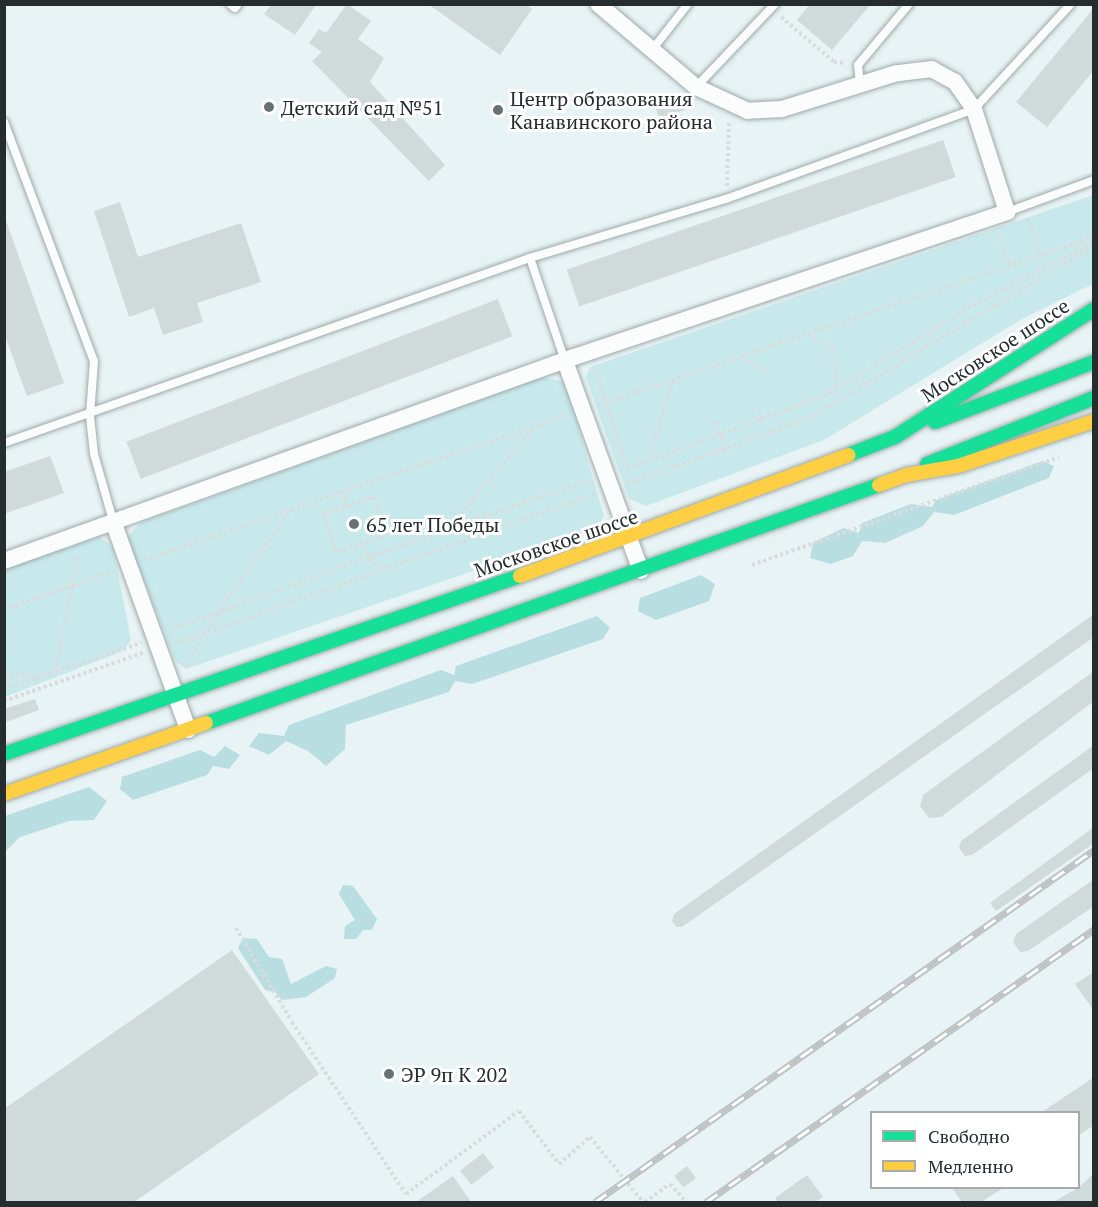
<!DOCTYPE html>
<html>
<head>
<meta charset="utf-8">
<style>
	body { margin:0 }
	#map { position:relative; width:1098px; height:1207px; overflow:hidden; background:#e7f3f4; font-family:"PT Serif",serif }
	div>[style] { position:absolute }
	.green>* { inset:0; background:#c8e9ec }
	.forest>* { inset:0; background:#b9dee1 }
	.building>* { inset:0; background:#d1dadb; transform-origin:0 0 }
	.path>* { height:4px; margin-top:-2px; transform-origin:0; background:repeating-linear-gradient(90deg,#d9dcdc 0 3px,transparent 0 6px) }
	.roads { filter:drop-shadow(0 0 2px #a0a9aa) drop-shadow(0 0 2px #a0a9aa) }
	.lane>* { height:8px; margin:-4px; padding:0 4px; transform-origin:4px; border-radius:4px; background:#fbfdfd }
	.street>* { height:16px; margin:-8px; padding:0 8px; transform-origin:8px; border-radius:8px; background:#fbfdfd }
	.fast>* { height:14px; margin:-7px; padding:0 7px; transform-origin:7px; border-radius:7px; background:#16e098 }
	.slow>* { height:14px; margin:-7px; padding:0 7px; transform-origin:7px; border-radius:7px; background:#ffcf43 }
	.rail>* { height:7px; margin-top:-3.5px; transform-origin:0; background:repeating-linear-gradient(90deg,#fff 0 14px,#bec2c2 0 28px); box-sizing:border-box; border-block:2px solid #bec2c2 }
	.dots>* { width:16px; height:16px; translate:-50% -50%; box-sizing:border-box; border:3px solid #fff; border-radius:50% }
	span { translate:-50% -50%; white-space:nowrap; text-align:center; line-height:1.15; -webkit-text-stroke:6px #fff; paint-order:stroke }
	.poi-label { font-size:20px; color:#252d2e }
	.left { translate:0 -50%; text-align:left }
	.street-label { font-size:20px; color:#252d2e }
	.frame { position:absolute; inset:0; border:6px solid #252d2e; pointer-events:none }
	.legend { position:absolute; left:870px; top:1111px; width:210px; height:78px; box-sizing:border-box; background:#fff; border:2px solid #a8abab; margin:0; padding:8px 10px; list-style:none; font-size:18px; color:#252d2e }
	.legend li { display:flex; align-items:center; gap:12px; height:30px }
	.legend b { width:30px; border:2px solid #a8abab }
</style>
</head>
<body>
<div id="map">
	<div class="green">
		<div style="clip-path:polygon(1093px 195px,1093px 284px,1020px 320px,824px 440px,646px 506px,629px 499px,586px 378px,590px 367px)"></div>
		<div style="clip-path:polygon(543px 377px,565px 382px,604px 516px,596px 529px,186px 669px,176px 662px,130px 544px,129px 536px,140px 523px)"></div>
		<div style="clip-path:polygon(100px 537px,113px 547px,131px 640px,123px 651px,5px 697px,4px 568px)"></div>
	</div>
	<div class="forest">
		<div style="clip-path:polygon(1043px 461px,1054px 466px,1049px 478px,954px 515px,934px 512px,923px 526px,885px 543px,862px 541px,853px 556px,831px 564px,810px 558px,813px 543px,843px 528px,859px 533px,862px 523px,911px 504px,932px 507px,936px 500px)"></div>
		<div style="clip-path:polygon(701px 575px,715px 584px,709px 601px,656px 620px,638px 611px,640px 598px)"></div>
		<div style="clip-path:polygon(597px 616px,610px 628px,603px 639px,472px 684px,455px 681px,449px 692px,346px 725px,345px 749px,326px 766px,308px 751px,286px 741px,269px 755px,249px 746px,259px 733px,284px 736px,289px 725px,441px 670px,454px 675px,456px 666px)"></div>
		<div style="clip-path:polygon(225px 746px,240px 755px,229px 769px,213px 766px,207px 775px,133px 800px,120px 789px,122px 777px,200px 750px,214px 757px)"></div>
		<div style="clip-path:polygon(89px 787px,107px 801px,94px 820px,69px 821px,20px 837px,5px 852px,5px 816px)"></div>
		<div style="clip-path:polygon(343px 885px,353px 886px,377px 919px,372px 930px,363px 930px,356px 939px,344px 939px,345px 926px,355px 920px,339px 894px)"></div>
		<div style="clip-path:polygon(243px 938px,257px 939px,269px 957px,282px 959px,291px 984px,326px 966px,337px 969px,335px 978px,306px 997px,282px 1000px,275px 992px,265px 990px,238px 948px)"></div>
	</div>
	<div class="building">
		<div style="clip-path:polygon(347px 4px,371px 21px,358px 39px,384px 58px,370px 82px,445px 165px,429px 181px,312px 61px,322px 52px,309px 43px,319px 29px,326px 33px)"></div>
		<div style="clip-path:polygon(428px 4px,526px 4px,532px 9px,500px 55px)"></div>
		<div style="clip-path:polygon(810px 4px,871px 4px,832px 50px,797px 20px)"></div>
		<div style="clip-path:polygon(271px 5px,316px 5px,295px 35px,264px 14px)"></div>
		<div style="clip-path:polygon(1094px 8px,1094px 70px,1047px 127px,1016px 102px)"></div>
		<div style="left:679px;top:94px;width:17px;height:27px;rotate:69deg"></div>
		<div style="left:943px;top:140px;width:39px;height:398px;rotate:71deg"></div>
		<div style="clip-path:polygon(120px 202px,138px 257px,241px 223px,261px 282px,197px 303px,203px 322px,163px 335px,154px 308px,129px 317px,94px 211px)"></div>
		<div style="clip-path:polygon(4px 215px,64px 383px,27px 396px,4px 333px)"></div>
		<div style="left:498px;top:299px;width:40px;height:398px;rotate:69deg"></div>
		<div style="clip-path:polygon(50px 456px,64px 493px,4px 514px,4px 472px)"></div>
		<div style="clip-path:polygon(1094px 614px,1094px 637px,682px 927px,676px 927px,672px 921px,674px 914px)"></div>
		<div style="clip-path:polygon(1094px 671px,1094px 701px,941px 817px,929px 818px,920px 806px,923px 795px)"></div>
		<div style="clip-path:polygon(35px 699px,39px 710px,6px 722px,4px 709px)"></div>
		<div style="clip-path:polygon(1094px 745px,1094px 768px,972px 855px,965px 856px,959px 848px,961px 841px)"></div>
		<div style="clip-path:polygon(1094px 827px,1094px 843px,996px 911px,990px 903px)"></div>
		<div style="clip-path:polygon(1094px 879px,1094px 906px,1028px 951px,1020px 952px,1013px 942px,1016px 934px)"></div>
		<div style="clip-path:polygon(232px 950px,319px 1074px,134px 1202px,4px 1202px,4px 1109px)"></div>
		<div style="clip-path:polygon(1094px 972px,1094px 1011px,1075px 984px)"></div>
		<div style="clip-path:polygon(1094px 1077px,1094px 1125px,1078px 1136px,1078px 1112px,1042px 1112px)"></div>
		<div style="left:483px;top:1153px;width:18px;height:29px;rotate:52deg"></div>
		<div style="left:687px;top:1166px;width:15px;height:16px;rotate:53deg"></div>
		<div style="clip-path:polygon(1094px 1173px,1094px 1202px,1053px 1202px,1078px 1188px)"></div>
		<div style="clip-path:polygon(807px 1175px,823px 1197px,815px 1202px,778px 1202px,775px 1198px)"></div>
		<div style="clip-path:polygon(453px 1176px,471px 1202px,416px 1202px)"></div>
		<div style="clip-path:polygon(952px 1188px,1003px 1188px,981px 1202px,962px 1202px)"></div>
	</div>
	<div class="path">
		<div style="left:781px;top:17px;width:70px;rotate:40.3deg"></div>
		<div style="left:834px;top:62px;width:12px;rotate:5deg"></div>
		<div style="left:727px;top:186px;width:64px;rotate:-88.2deg"></div>
		<div style="left:1028px;top:219px;width:38px;rotate:70deg"></div>
		<div style="left:997px;top:233px;width:34px;rotate:67deg"></div>
		<div style="left:808px;top:333px;width:29px;rotate:34deg"></div>
		<div style="left:832px;top:349px;width:29px;rotate:80deg"></div>
		<div style="left:837px;top:378px;width:14px;rotate:115deg"></div>
		<div style="left:741px;top:356px;width:31px;rotate:33deg"></div>
		<div style="left:595px;top:368px;width:106px;rotate:72.4deg"></div>
		<div style="left:627px;top:469px;width:217px;rotate:-20.5deg"></div>
		<div style="left:830px;top:393px;width:162px;rotate:-31.6deg"></div>
		<div style="left:968px;top:308px;width:142px;rotate:-27.6deg"></div>
		<div style="left:598px;top:405px;width:524px;rotate:-18.71deg"></div>
		<div style="left:757px;top:405px;width:16px;rotate:76deg"></div>
		<div style="left:716px;top:421px;width:15px;rotate:74deg"></div>
		<div style="left:720px;top:435px;width:16px;rotate:60deg"></div>
		<div style="left:649px;top:457px;width:82px;rotate:-72.2deg"></div>
		<div style="left:626px;top:484px;width:193px;rotate:-19.7deg"></div>
		<div style="left:808px;top:419px;width:334px;rotate:-31.2deg"></div>
		<div style="left:342px;top:490px;width:17px;rotate:69deg"></div>
		<div style="left:374px;top:497px;width:40px;rotate:72deg"></div>
		<div style="left:386px;top:535px;width:53px;rotate:161.2deg"></div>
		<div style="left:336px;top:552px;width:40px;rotate:-108deg"></div>
		<div style="left:324px;top:514px;width:53px;rotate:-18.8deg"></div>
		<div style="left:449px;top:527px;width:130px;rotate:-49.4deg"></div>
		<div style="left:361px;top:543px;width:31px;rotate:59deg"></div>
		<div style="left:144px;top:560px;width:448px;rotate:-18.9deg"></div>
		<div style="left:752px;top:565px;width:325px;rotate:-19.4deg"></div>
		<div style="left:4px;top:609px;width:116px;rotate:-19.1deg"></div>
		<div style="left:169px;top:630px;width:298px;rotate:-20deg"></div>
		<div style="left:449px;top:528px;width:151px;rotate:-18.6deg"></div>
		<div style="left:174px;top:644px;width:448px;rotate:-19.6deg"></div>
		<div style="left:185px;top:666px;width:67px;rotate:-58.4deg"></div>
		<div style="left:220px;top:609px;width:122px;rotate:-54.4deg"></div>
		<div style="left:55px;top:672px;width:120px;rotate:-79deg"></div>
		<div style="left:4px;top:673px;width:36px;rotate:6deg"></div>
		<div style="left:4px;top:689px;width:145px;rotate:-18.6deg"></div>
		<div style="left:4px;top:701px;width:147px;rotate:-19.1deg"></div>
		<div style="left:236px;top:928px;width:109px;rotate:59.2deg"></div>
		<div style="left:292px;top:1022px;width:206px;rotate:56.5deg"></div>
		<div style="left:406px;top:1194px;width:140px;rotate:-36.3deg"></div>
		<div style="left:519px;top:1111px;width:66px;rotate:53deg"></div>
		<div style="left:559px;top:1164px;width:41px;rotate:-41.1deg"></div>
		<div style="left:590px;top:1137px;width:84px;rotate:50.8deg"></div>
		<div style="left:645px;top:1202px;width:31px;rotate:-36deg"></div>
		<div style="left:670px;top:1184px;width:24px;rotate:48deg"></div>
	</div>
	<div class="roads">
		<div class="lane">
			<div style="left:230px;top:4px;width:6px;rotate:39deg"></div>
			<div style="left:235px;top:8px;width:5px;rotate:-53deg"></div>
			<div style="left:652px;top:50px;width:58px;rotate:-52deg"></div>
			<div style="left:860px;top:84px;width:19px;rotate:-96deg"></div>
			<div style="left:858px;top:65px;width:80px;rotate:-50.1deg"></div>
			<div style="left:696px;top:87px;width:115px;rotate:-46.4deg"></div>
			<div style="left:4px;top:122px;width:255px;rotate:69.4deg"></div>
			<div style="left:94px;top:361px;width:55px;rotate:94.2deg"></div>
			<div style="left:90px;top:416px;width:38px;rotate:84deg"></div>
			<div style="left:94px;top:454px;width:73px;rotate:74.1deg"></div>
			<div style="left:1007px;top:212px;width:93px;rotate:-20.2deg"></div>
			<div style="left:530px;top:258px;width:109px;rotate:71.2deg"></div>
			<div style="left:4px;top:443px;width:558px;rotate:-19.38deg"></div>
			<div style="left:530px;top:258px;width:205px;rotate:-16.8deg"></div>
			<div style="left:726px;top:199px;width:264px;rotate:-19.9deg"></div>
			<div style="left:974px;top:109px;width:143px;rotate:-47.3deg"></div>
		</div>
		<div class="street">
			<div style="left:565px;top:361px;width:223px;rotate:70.1deg"></div>
			<div style="left:114px;top:524px;width:219px;rotate:70.2deg"></div>
			<div style="left:4px;top:561px;width:605px;rotate:-19.69deg"></div>
			<div style="left:574px;top:357px;width:457px;rotate:-18.5deg"></div>
			<div style="left:1007px;top:212px;width:108px;rotate:-107.8deg"></div>
			<div style="left:974px;top:109px;width:33px;rotate:-125deg"></div>
			<div style="left:955px;top:82px;width:26px;rotate:-151deg"></div>
			<div style="left:932px;top:69px;width:35px;rotate:173deg"></div>
			<div style="left:897px;top:73px;width:121px;rotate:162.6deg"></div>
			<div style="left:782px;top:109px;width:34px;rotate:177deg"></div>
			<div style="left:748px;top:111px;width:57px;rotate:-155.2deg"></div>
			<div style="left:696px;top:87px;width:128px;rotate:-139.7deg"></div>
		</div>
		<div class="fast">
			<div style="left:935px;top:422px;width:170px;rotate:-20.7deg"></div>
			<div style="left:848px;top:455px;width:50px;rotate:-21deg"></div>
			<div style="left:895px;top:437px;width:237px;rotate:-32.7deg"></div>
			<div style="left:927px;top:464px;width:180px;rotate:-21.6deg"></div>
			<div style="left:206px;top:723px;width:714px;rotate:-19.48deg"></div>
			<div style="left:4px;top:754px;width:546px;rotate:-19.03deg"></div>
		</div>
		<div class="slow">
			<div style="left:879px;top:485px;width:30px;rotate:-20deg"></div>
			<div style="left:907px;top:475px;width:52px;rotate:-10deg"></div>
			<div style="left:958px;top:466px;width:143px;rotate:-18.3deg"></div>
			<div style="left:520px;top:576px;width:350px;rotate:-20.2deg"></div>
			<div style="left:4px;top:794px;width:214px;rotate:-19.4deg"></div>
		</div>
	</div>
	<div class="rail">
		<div style="left:595px;top:1202px;width:611px;rotate:-35.2deg"></div>
		<div style="left:706px;top:1202px;width:474px;rotate:-35.1deg"></div>
	</div>
	<div class="dots">
		<div style="left:269px;top:107px;background:#697273"></div>
		<div style="left:498px;top:110px;background:#697273"></div>
		<div style="left:354px;top:524px;background:#697273"></div>
		<div style="left:389px;top:1074px;background:#697273"></div>
	</div>
	<div class="poi-label">
		<span class="left" style="left:510px;top:110px">Центр образования<br>Канавинского района</span>
		<span class="left" style="left:281px;top:107px">Детский сад №51</span>
		<span class="left" style="left:366px;top:524px">65 лет Победы</span>
		<span class="left" style="left:401px;top:1074px">ЭР 9п К 202</span>
	</div>
	<div class="street-label">
		<span style="left:995px;top:350px;rotate:-33deg">Московское шоссе</span>
		<span style="left:556px;top:543px;rotate:-19deg">Московское шоссе</span>
	</div>
	<div class="frame"></div>
	<ul class="legend">
	<li><b style="height:8px;background:#16e098"></b>Свободно</li>
	<li><b style="height:8px;background:#ffcf43"></b>Медленно</li>
	</ul>
</div>
</body>
</html>
